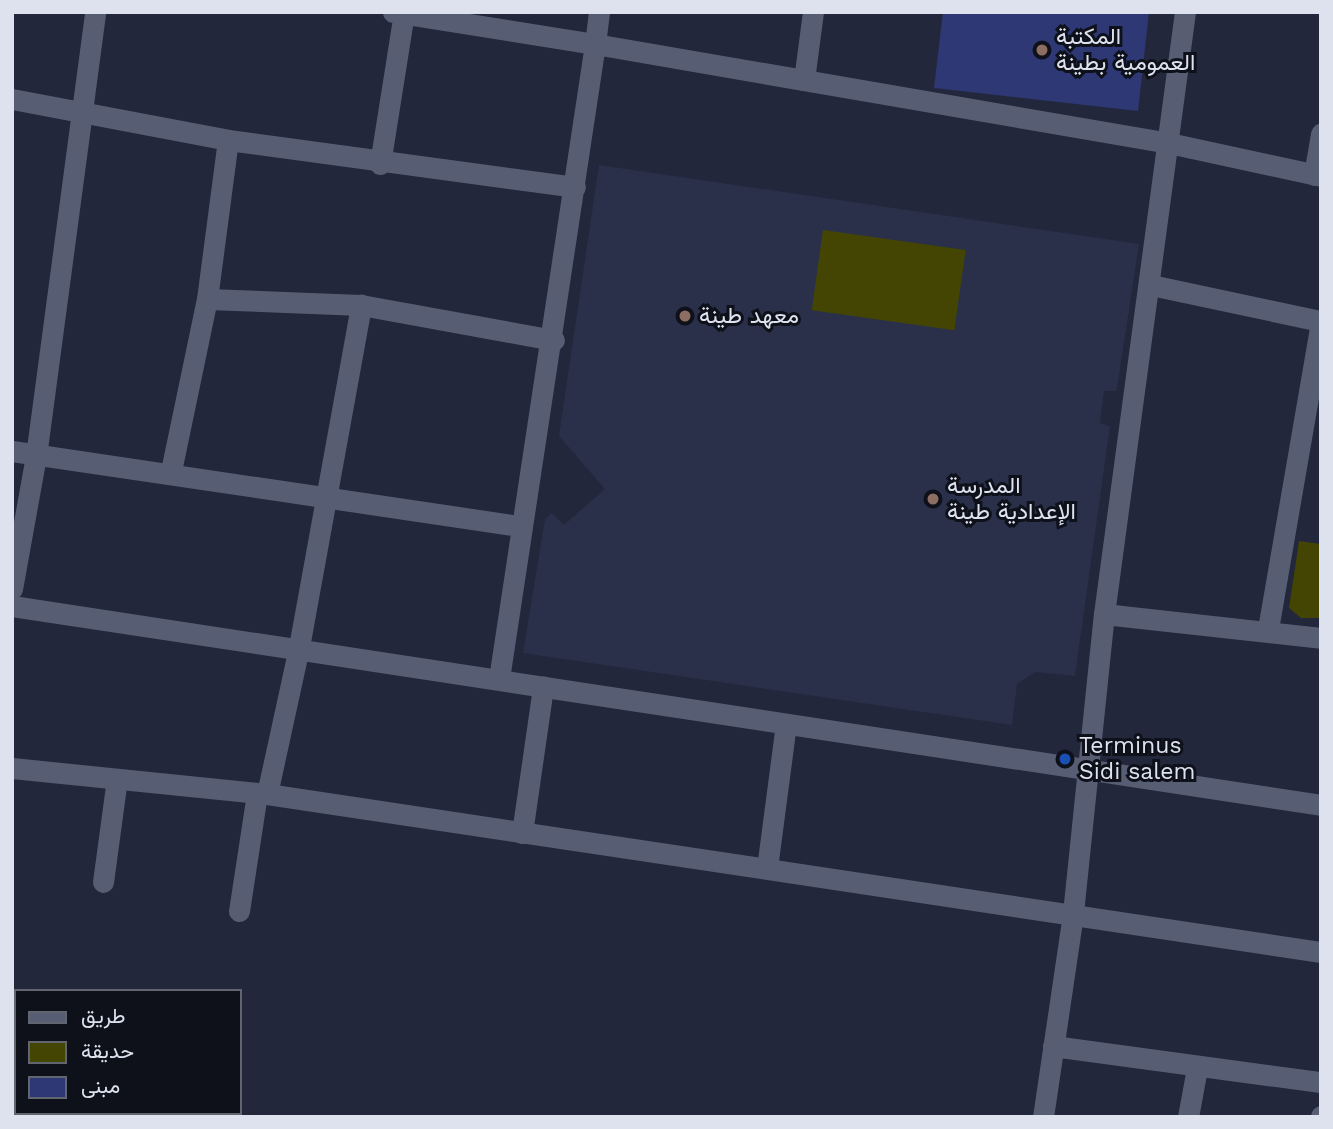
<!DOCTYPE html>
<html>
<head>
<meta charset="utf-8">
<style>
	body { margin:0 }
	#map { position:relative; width:1333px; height:1129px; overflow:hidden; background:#22273b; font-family:"Work Sans",Vazirmatn,sans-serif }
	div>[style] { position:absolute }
	.built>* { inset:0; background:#2a304a }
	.green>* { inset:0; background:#444503; transform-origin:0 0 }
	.building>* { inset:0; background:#2d3874 }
	.minor>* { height:21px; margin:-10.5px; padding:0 10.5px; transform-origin:10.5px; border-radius:10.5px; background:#575e74 }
	.dots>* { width:19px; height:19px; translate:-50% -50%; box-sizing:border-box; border:4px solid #0e111a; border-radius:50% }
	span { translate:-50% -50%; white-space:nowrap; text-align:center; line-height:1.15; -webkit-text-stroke:6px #0e111a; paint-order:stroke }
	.poi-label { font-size:23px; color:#dee2ef }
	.left { translate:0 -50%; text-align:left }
	.frame { position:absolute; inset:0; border:14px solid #dee2ef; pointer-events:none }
	.legend { position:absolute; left:14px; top:989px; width:228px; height:126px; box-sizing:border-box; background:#0e111a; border:2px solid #61656f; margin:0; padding:9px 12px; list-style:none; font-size:21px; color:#dee2ef }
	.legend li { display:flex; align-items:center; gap:14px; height:35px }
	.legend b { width:35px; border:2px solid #61656f }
</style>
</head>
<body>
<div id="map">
	<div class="built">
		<div style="clip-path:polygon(599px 165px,1139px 244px,1118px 382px,1116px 391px,1104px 391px,1100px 423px,1110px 426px,1075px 676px,1035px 672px,1017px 684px,1012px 725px,523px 653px,545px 519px,552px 513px,564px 525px,605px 489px,559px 436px)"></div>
	</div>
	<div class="green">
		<div style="left:823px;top:230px;width:144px;height:81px;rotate:8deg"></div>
		<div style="clip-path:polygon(1299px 541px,1321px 544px,1321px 618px,1301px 618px,1289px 608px)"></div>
	</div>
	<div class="building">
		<div style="clip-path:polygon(943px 12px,1149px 12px,1138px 111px,934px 88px)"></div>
	</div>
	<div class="minor">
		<div style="left:393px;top:12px;width:205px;rotate:9deg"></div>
		<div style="left:595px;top:44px;width:642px;rotate:98.6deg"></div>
		<div style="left:599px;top:12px;width:32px;rotate:97deg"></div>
		<div style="left:595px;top:44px;width:582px;rotate:9.79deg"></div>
		<div style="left:1169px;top:143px;width:156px;rotate:12.2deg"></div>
		<div style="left:804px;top:80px;width:69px;rotate:-82.5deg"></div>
		<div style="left:12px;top:99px;width:220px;rotate:10.7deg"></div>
		<div style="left:228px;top:140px;width:350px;rotate:7.7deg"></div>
		<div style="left:380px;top:164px;width:154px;rotate:-81deg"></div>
		<div style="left:1314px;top:175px;width:42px;rotate:-80.3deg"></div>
		<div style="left:1151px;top:285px;width:174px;rotate:12deg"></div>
		<div style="left:207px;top:299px;width:154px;rotate:2.2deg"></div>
		<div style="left:361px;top:305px;width:196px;rotate:10.3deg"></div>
		<div style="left:12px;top:451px;width:513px;rotate:8.41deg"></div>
		<div style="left:171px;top:471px;width:176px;rotate:-78.2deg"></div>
		<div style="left:207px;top:299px;width:160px;rotate:-82.5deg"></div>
		<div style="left:12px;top:589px;width:135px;rotate:-79.8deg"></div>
		<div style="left:36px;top:456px;width:448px;rotate:-82.4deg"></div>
		<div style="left:12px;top:606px;width:1324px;rotate:8.64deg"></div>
		<div style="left:1104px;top:614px;width:218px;rotate:6.3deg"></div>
		<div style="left:1268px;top:629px;width:312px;rotate:-80.2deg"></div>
		<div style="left:12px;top:768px;width:256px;rotate:5.8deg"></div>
		<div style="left:267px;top:794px;width:1066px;rotate:8.53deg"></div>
		<div style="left:267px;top:794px;width:150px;rotate:-77.7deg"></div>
		<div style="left:299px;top:647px;width:348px;rotate:-79.7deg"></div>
		<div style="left:522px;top:833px;width:148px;rotate:-81.8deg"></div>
		<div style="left:767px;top:868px;width:145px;rotate:-82.5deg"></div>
		<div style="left:103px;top:882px;width:104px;rotate:-82.3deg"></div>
		<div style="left:239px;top:911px;width:119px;rotate:-81.3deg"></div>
		<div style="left:1053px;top:1046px;width:270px;rotate:7.7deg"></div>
		<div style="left:12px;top:1091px;width:4px;rotate:14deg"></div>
		<div style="left:166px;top:1113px;width:25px;rotate:9deg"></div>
		<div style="left:1043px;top:1117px;width:206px;rotate:-81.6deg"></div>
		<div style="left:1073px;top:913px;width:301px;rotate:-84.1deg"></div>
		<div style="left:1104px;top:614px;width:607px;rotate:-82.34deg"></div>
		<div style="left:1188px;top:1117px;width:50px;rotate:-79.6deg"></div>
		<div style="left:1321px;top:1117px;width:1px;rotate:-90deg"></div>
	</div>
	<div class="dots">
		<div style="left:1042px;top:50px;background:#8d6e63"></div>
		<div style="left:685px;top:316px;background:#8d6e63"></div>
		<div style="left:933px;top:499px;background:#8d6e63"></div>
		<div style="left:1065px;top:759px;background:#1a4fb4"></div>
	</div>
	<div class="poi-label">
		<span class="left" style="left:1056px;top:50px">المكتبة<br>العمومية بطينة</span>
		<span class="left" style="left:699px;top:316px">معهد طينة</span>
		<span class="left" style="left:947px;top:499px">المدرسة<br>الإعدادية طينة</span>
		<span class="left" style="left:1079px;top:759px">Terminus<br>Sidi salem</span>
	</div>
	<div class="frame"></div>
	<ul class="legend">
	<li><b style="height:9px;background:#575e74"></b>طريق</li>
	<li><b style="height:19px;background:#444503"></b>حديقة</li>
	<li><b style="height:19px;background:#2d3874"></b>مبنى</li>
	</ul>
</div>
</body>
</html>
